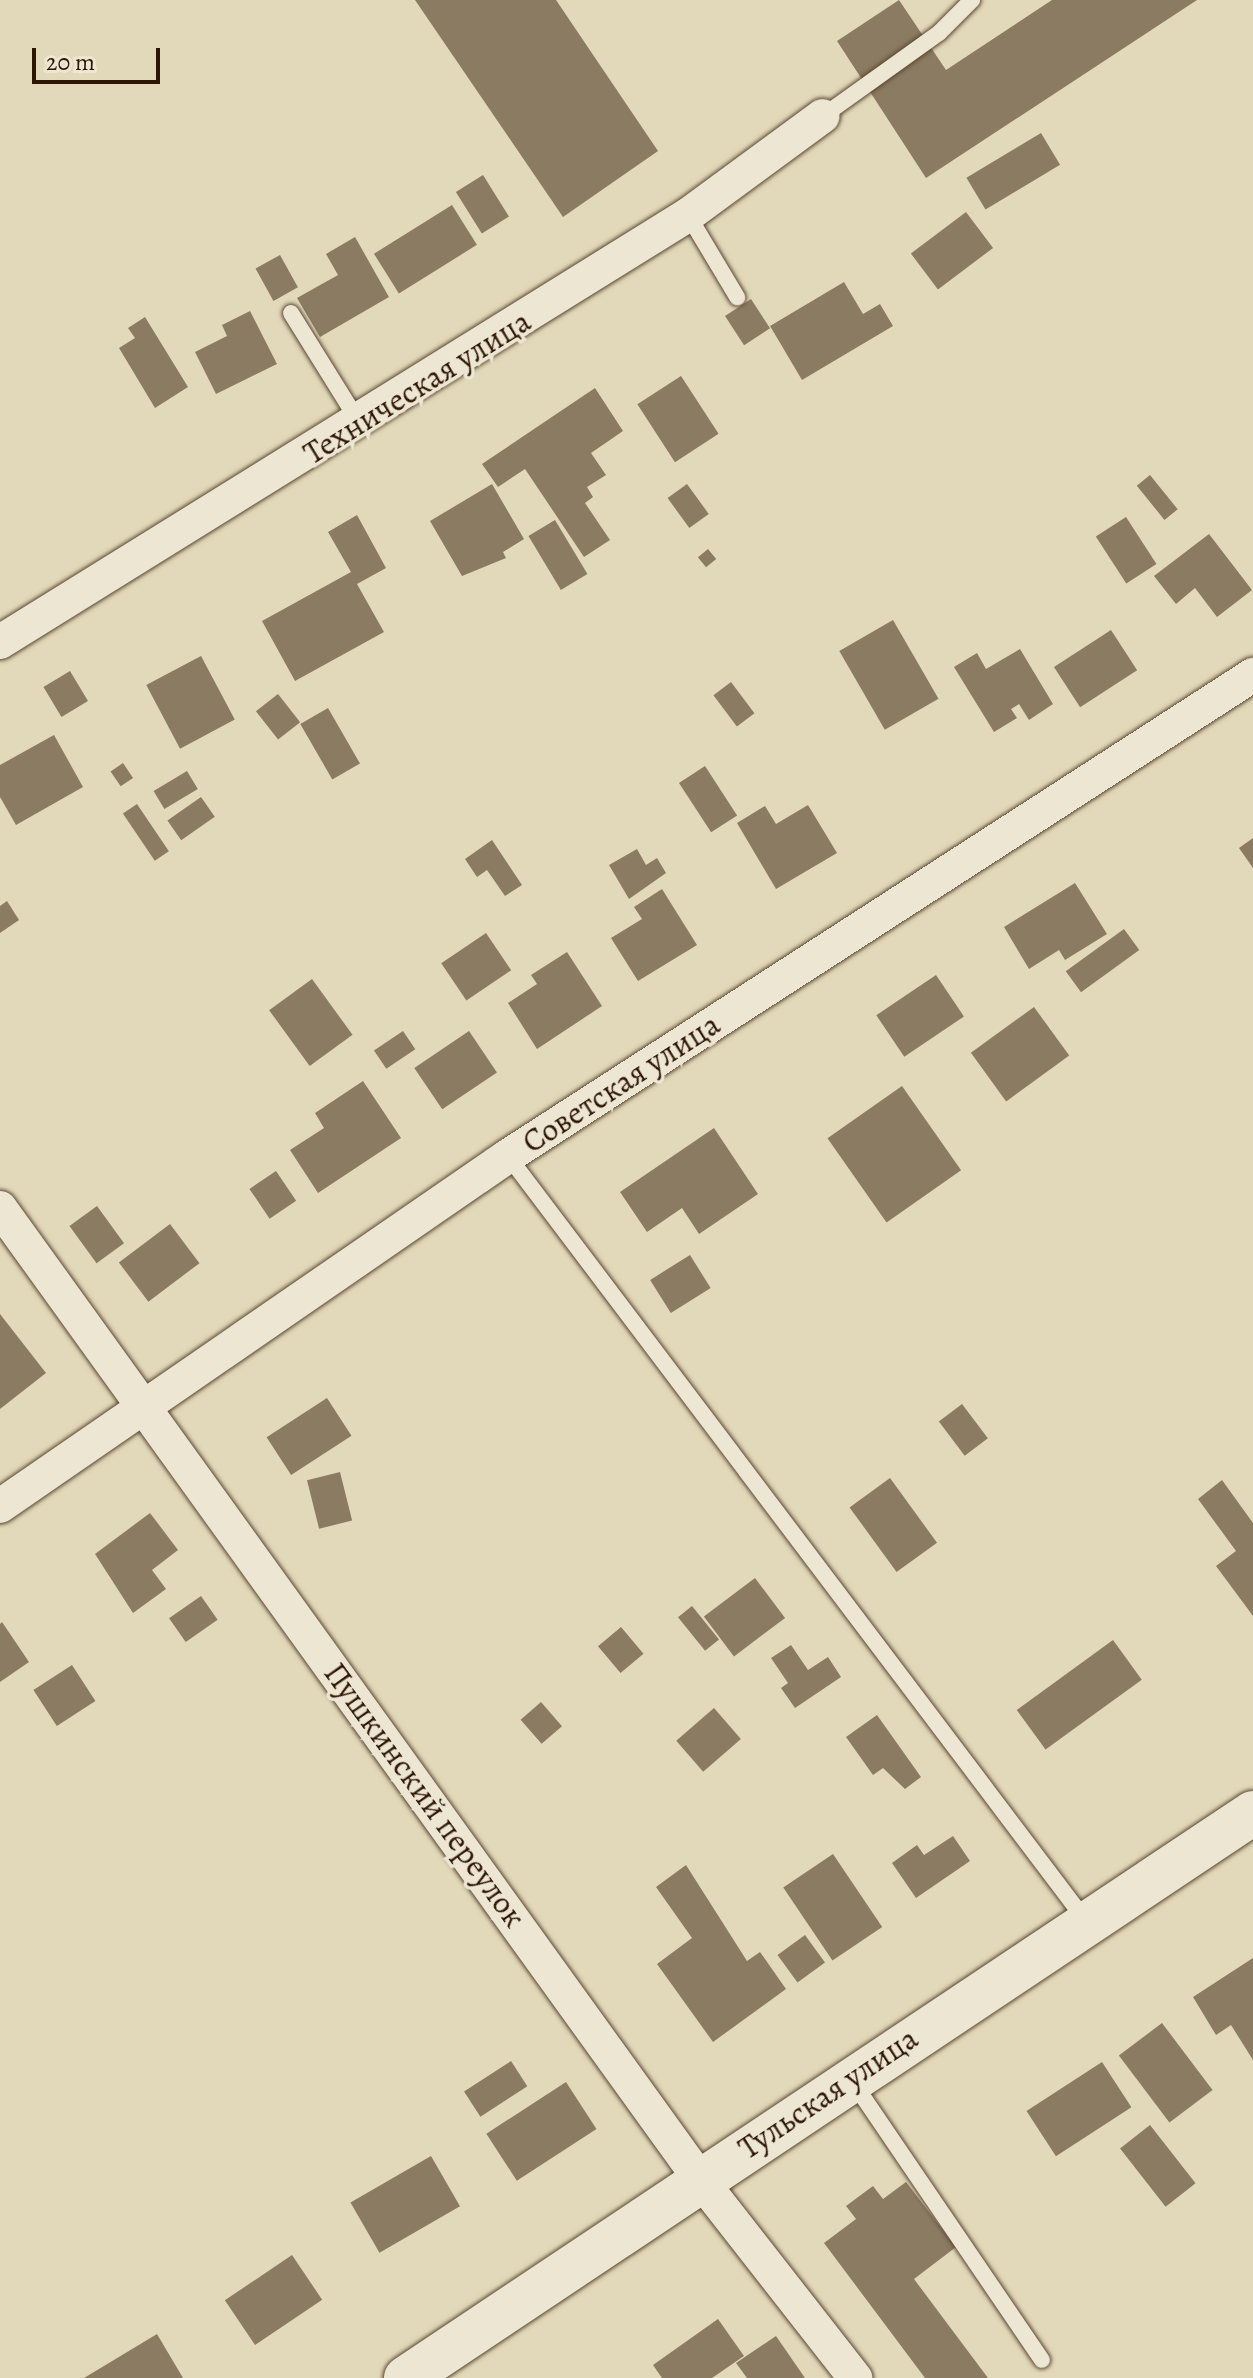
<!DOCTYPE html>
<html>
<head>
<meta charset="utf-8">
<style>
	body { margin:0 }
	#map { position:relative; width:1253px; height:2378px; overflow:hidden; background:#e2d9ba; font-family:Alegreya,serif }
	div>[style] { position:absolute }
	.building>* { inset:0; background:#8b7b63; transform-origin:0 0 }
	.roads { filter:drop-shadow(0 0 2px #5a4732) drop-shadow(0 0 2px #5a4732) }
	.service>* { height:16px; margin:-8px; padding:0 8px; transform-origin:8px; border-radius:8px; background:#ece6d2 }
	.minor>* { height:34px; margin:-17px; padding:0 17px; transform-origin:17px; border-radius:17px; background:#ece6d2 }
	.secondary>* { height:44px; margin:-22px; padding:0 22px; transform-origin:22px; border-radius:22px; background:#ece6d2 }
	span { translate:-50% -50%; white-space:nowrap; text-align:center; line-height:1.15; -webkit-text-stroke:7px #ece6d2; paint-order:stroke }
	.street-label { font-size:32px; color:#2c1604 }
	.scale { position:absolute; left:32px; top:48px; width:128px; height:36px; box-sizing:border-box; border:4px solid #2c1604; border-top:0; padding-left:10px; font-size:24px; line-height:28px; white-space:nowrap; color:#2c1604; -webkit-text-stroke:6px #ece6d2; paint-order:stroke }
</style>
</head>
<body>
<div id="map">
	<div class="building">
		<div style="clip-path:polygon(415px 0,556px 0,658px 151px,563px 217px)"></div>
		<div style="clip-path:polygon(899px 0,946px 70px,1052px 0,1197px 0,926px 178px,837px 41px)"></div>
		<div style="left:1041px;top:133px;width:37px;height:87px;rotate:59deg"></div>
		<div style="left:483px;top:175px;width:49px;height:32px;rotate:58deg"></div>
		<div style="left:452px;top:205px;width:47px;height:92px;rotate:58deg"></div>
		<div style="left:966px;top:212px;width:45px;height:69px;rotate:53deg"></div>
		<div style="clip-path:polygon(355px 237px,389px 297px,320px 337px,297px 298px,338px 275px,326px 254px)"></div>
		<div style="left:280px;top:255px;width:37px;height:28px;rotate:61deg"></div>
		<div style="clip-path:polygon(844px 282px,863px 314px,880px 304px,893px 326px,802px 380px,770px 326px)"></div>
		<div style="left:751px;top:299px;width:35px;height:31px;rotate:57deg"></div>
		<div style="clip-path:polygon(250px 311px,277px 364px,216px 394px,195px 352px,227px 336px,222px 325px)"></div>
		<div style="clip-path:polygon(145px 317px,188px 387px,155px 408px,119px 348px,135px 338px,128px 328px)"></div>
		<div style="left:681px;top:376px;width:69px;height:52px;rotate:57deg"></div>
		<div style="clip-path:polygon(595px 388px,623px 431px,591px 453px,606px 475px,587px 487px,593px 497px,585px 503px,610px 540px,584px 557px,525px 469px,498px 487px,482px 464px)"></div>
		<div style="left:1150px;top:475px;width:44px;height:17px;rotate:51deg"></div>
		<div style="clip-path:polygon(492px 484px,524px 539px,503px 552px,506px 558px,462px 576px,430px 521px)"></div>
		<div style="left:687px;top:484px;width:37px;height:24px;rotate:54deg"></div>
		<div style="clip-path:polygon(357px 515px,386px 568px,357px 584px,384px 632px,295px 681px,262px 621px,351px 572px,328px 532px)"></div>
		<div style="left:1126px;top:517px;width:56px;height:36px;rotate:57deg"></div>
		<div style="left:555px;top:520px;width:63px;height:31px;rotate:59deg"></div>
		<div style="clip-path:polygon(1209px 534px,1252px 590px,1217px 617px,1195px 588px,1176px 604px,1154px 576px)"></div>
		<div style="left:708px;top:549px;width:13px;height:13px;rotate:51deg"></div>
		<div style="left:893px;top:620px;width:91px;height:62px;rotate:60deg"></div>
		<div style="left:1111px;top:630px;width:48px;height:68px;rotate:57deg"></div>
		<div style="clip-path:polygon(1020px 649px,1053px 704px,1029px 720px,1019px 704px,1011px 709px,1017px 718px,994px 732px,954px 667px,977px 653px,986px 669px)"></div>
		<div style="left:201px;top:656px;width:72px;height:62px;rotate:62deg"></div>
		<div style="left:70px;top:671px;width:35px;height:31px;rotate:59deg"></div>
		<div style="left:731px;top:682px;width:39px;height:22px;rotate:53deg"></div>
		<div style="left:278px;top:694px;width:36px;height:28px;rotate:52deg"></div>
		<div style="left:328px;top:708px;width:64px;height:32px;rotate:60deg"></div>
		<div style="clip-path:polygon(54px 735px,83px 787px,16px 825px,0 797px,0 765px)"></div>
		<div style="left:123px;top:763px;width:18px;height:15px;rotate:56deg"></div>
		<div style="left:705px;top:766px;width:59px;height:31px;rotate:57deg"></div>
		<div style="left:187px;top:771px;width:21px;height:39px;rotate:59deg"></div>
		<div style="left:201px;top:797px;width:24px;height:41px;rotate:55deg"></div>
		<div style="left:137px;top:804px;width:57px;height:17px;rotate:56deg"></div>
		<div style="clip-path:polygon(808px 805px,837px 853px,776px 889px,737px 823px,765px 806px,776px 824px)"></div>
		<div style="clip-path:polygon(1253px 838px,1253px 868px,1239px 848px)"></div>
		<div style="clip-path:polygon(492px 840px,522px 885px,505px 896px,487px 870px,477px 877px,465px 859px)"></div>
		<div style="clip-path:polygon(637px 849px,646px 865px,657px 858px,666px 873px,629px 899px,609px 865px)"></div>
		<div style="clip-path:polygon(1075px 883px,1107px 934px,1065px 960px,1059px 950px,1029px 969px,1004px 927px)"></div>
		<div style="clip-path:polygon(662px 889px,697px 945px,638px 981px,611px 938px,642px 919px,634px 907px)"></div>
		<div style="clip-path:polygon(7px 901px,19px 920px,0 933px,0 906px)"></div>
		<div style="left:1124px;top:929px;width:26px;height:72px;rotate:54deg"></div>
		<div style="left:486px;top:933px;width:45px;height:54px;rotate:56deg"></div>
		<div style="clip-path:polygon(567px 952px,602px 1006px,537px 1049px,508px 1003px,537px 984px,531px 975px)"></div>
		<div style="left:936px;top:975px;width:50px;height:72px;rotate:56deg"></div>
		<div style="left:312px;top:979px;width:69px;height:53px;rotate:54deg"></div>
		<div style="left:1034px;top:1007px;width:60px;height:78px;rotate:54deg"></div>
		<div style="left:403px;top:1031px;width:22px;height:35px;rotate:56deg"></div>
		<div style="left:469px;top:1031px;width:50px;height:66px;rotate:56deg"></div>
		<div style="clip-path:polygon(363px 1081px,401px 1138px,318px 1193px,290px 1150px,324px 1128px,315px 1113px)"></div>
		<div style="left:902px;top:1086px;width:103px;height:91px;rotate:55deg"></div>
		<div style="clip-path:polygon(714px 1128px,758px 1194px,699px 1234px,682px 1208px,647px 1232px,620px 1192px)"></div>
		<div style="left:276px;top:1171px;width:36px;height:32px;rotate:56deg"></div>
		<div style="left:97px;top:1206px;width:46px;height:34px;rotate:54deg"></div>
		<div style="left:170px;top:1224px;width:49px;height:64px;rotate:53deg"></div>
		<div style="left:690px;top:1255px;width:39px;height:47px;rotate:58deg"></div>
		<div style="clip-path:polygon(0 1314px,46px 1373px,0 1409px)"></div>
		<div style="left:327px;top:1398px;width:45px;height:72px;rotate:57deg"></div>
		<div style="left:962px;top:1404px;width:43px;height:29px;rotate:53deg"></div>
		<div style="left:340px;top:1472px;width:50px;height:34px;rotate:76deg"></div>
		<div style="left:890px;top:1478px;width:80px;height:50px;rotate:54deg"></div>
		<div style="clip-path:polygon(1222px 1480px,1253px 1523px,1253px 1616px,1216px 1566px,1236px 1551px,1198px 1499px)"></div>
		<div style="clip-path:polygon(150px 1513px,178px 1550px,152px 1570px,166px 1589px,133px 1613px,95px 1554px)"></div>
		<div style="left:755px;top:1578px;width:50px;height:64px;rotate:53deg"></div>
		<div style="left:201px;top:1596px;width:29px;height:39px;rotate:55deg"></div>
		<div style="left:692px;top:1606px;width:43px;height:18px;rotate:51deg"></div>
		<div style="clip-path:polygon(2px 1622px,29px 1662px,0 1682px,0 1624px)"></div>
		<div style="left:621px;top:1627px;width:35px;height:30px;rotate:50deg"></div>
		<div style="left:1113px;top:1640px;width:49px;height:119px;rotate:54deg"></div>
		<div style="clip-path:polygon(791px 1645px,808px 1670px,828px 1657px,841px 1677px,795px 1708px,781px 1688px,788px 1683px,771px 1658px)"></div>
		<div style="left:72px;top:1665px;width:43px;height:46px;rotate:57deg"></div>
		<div style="left:541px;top:1702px;width:32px;height:27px;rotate:49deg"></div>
		<div style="left:714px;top:1708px;width:41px;height:50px;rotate:49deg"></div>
		<div style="clip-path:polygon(877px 1715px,921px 1777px,905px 1789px,883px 1768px,873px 1775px,846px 1737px)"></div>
		<div style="clip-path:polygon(953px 1836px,970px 1861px,916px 1898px,892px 1863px,917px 1845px,924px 1855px)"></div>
		<div style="left:833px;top:1854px;width:88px;height:60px;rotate:56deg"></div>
		<div style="clip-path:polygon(686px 1865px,747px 1961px,760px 1952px,786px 1989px,713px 2042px,657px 1964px,692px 1938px,656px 1887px)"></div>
		<div style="left:805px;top:1935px;width:34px;height:34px;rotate:54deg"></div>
		<div style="clip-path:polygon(1253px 1958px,1253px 2060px,1231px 2025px,1216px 2035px,1193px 1997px)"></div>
		<div style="left:1162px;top:2023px;width:84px;height:54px;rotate:53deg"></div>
		<div style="left:511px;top:2061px;width:30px;height:56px;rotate:57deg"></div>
		<div style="left:1102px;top:2062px;width:54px;height:90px;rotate:57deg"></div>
		<div style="left:566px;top:2082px;width:56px;height:95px;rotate:57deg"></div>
		<div style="left:1150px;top:2125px;width:74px;height:38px;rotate:52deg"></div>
		<div style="left:431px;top:2156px;width:58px;height:93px;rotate:60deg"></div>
		<div style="clip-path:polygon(906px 2182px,956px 2247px,914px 2279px,988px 2378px,925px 2378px,824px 2243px,856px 2219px,846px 2206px,873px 2186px,883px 2199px)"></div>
		<div style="left:292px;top:2255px;width:54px;height:81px;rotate:56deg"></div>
		<div style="clip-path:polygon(718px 2319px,744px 2356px,712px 2378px,662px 2378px,653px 2365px)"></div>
		<div style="clip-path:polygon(157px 2334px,183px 2378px,84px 2378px)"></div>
		<div style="clip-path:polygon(776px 2336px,805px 2378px,747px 2378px,736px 2363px)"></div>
	</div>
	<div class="roads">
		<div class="service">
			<div style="left:823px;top:116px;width:143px;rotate:-35.6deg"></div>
			<div style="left:939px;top:33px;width:47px;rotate:-45deg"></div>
			<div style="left:688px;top:215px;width:96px;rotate:59.1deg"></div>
			<div style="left:291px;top:313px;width:131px;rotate:58.1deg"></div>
			<div style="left:508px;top:1156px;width:959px;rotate:52.93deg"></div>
			<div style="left:853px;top:2082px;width:336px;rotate:55.8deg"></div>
		</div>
		<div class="minor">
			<div style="left:0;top:642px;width:810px;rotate:-31.83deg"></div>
			<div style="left:688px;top:215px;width:167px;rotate:-36.3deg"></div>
			<div style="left:0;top:1208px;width:1196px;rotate:54.22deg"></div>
			<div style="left:699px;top:2178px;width:254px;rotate:52deg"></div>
			<div style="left:0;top:1506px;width:617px;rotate:-34.57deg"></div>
			<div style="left:508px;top:1156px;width:887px;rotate:-32.85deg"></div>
		</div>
		<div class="secondary">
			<div style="left:406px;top:2378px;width:1018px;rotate:-33.71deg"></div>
		</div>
	</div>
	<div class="street-label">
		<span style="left:417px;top:387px;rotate:-32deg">Техническая улица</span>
		<span style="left:621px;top:1083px;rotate:-33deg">Советская улица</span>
		<span style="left:425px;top:1795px;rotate:54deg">Пушкинский переулок</span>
		<span style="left:828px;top:2093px;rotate:-34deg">Тульская улица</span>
	</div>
	<div class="scale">20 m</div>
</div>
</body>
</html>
